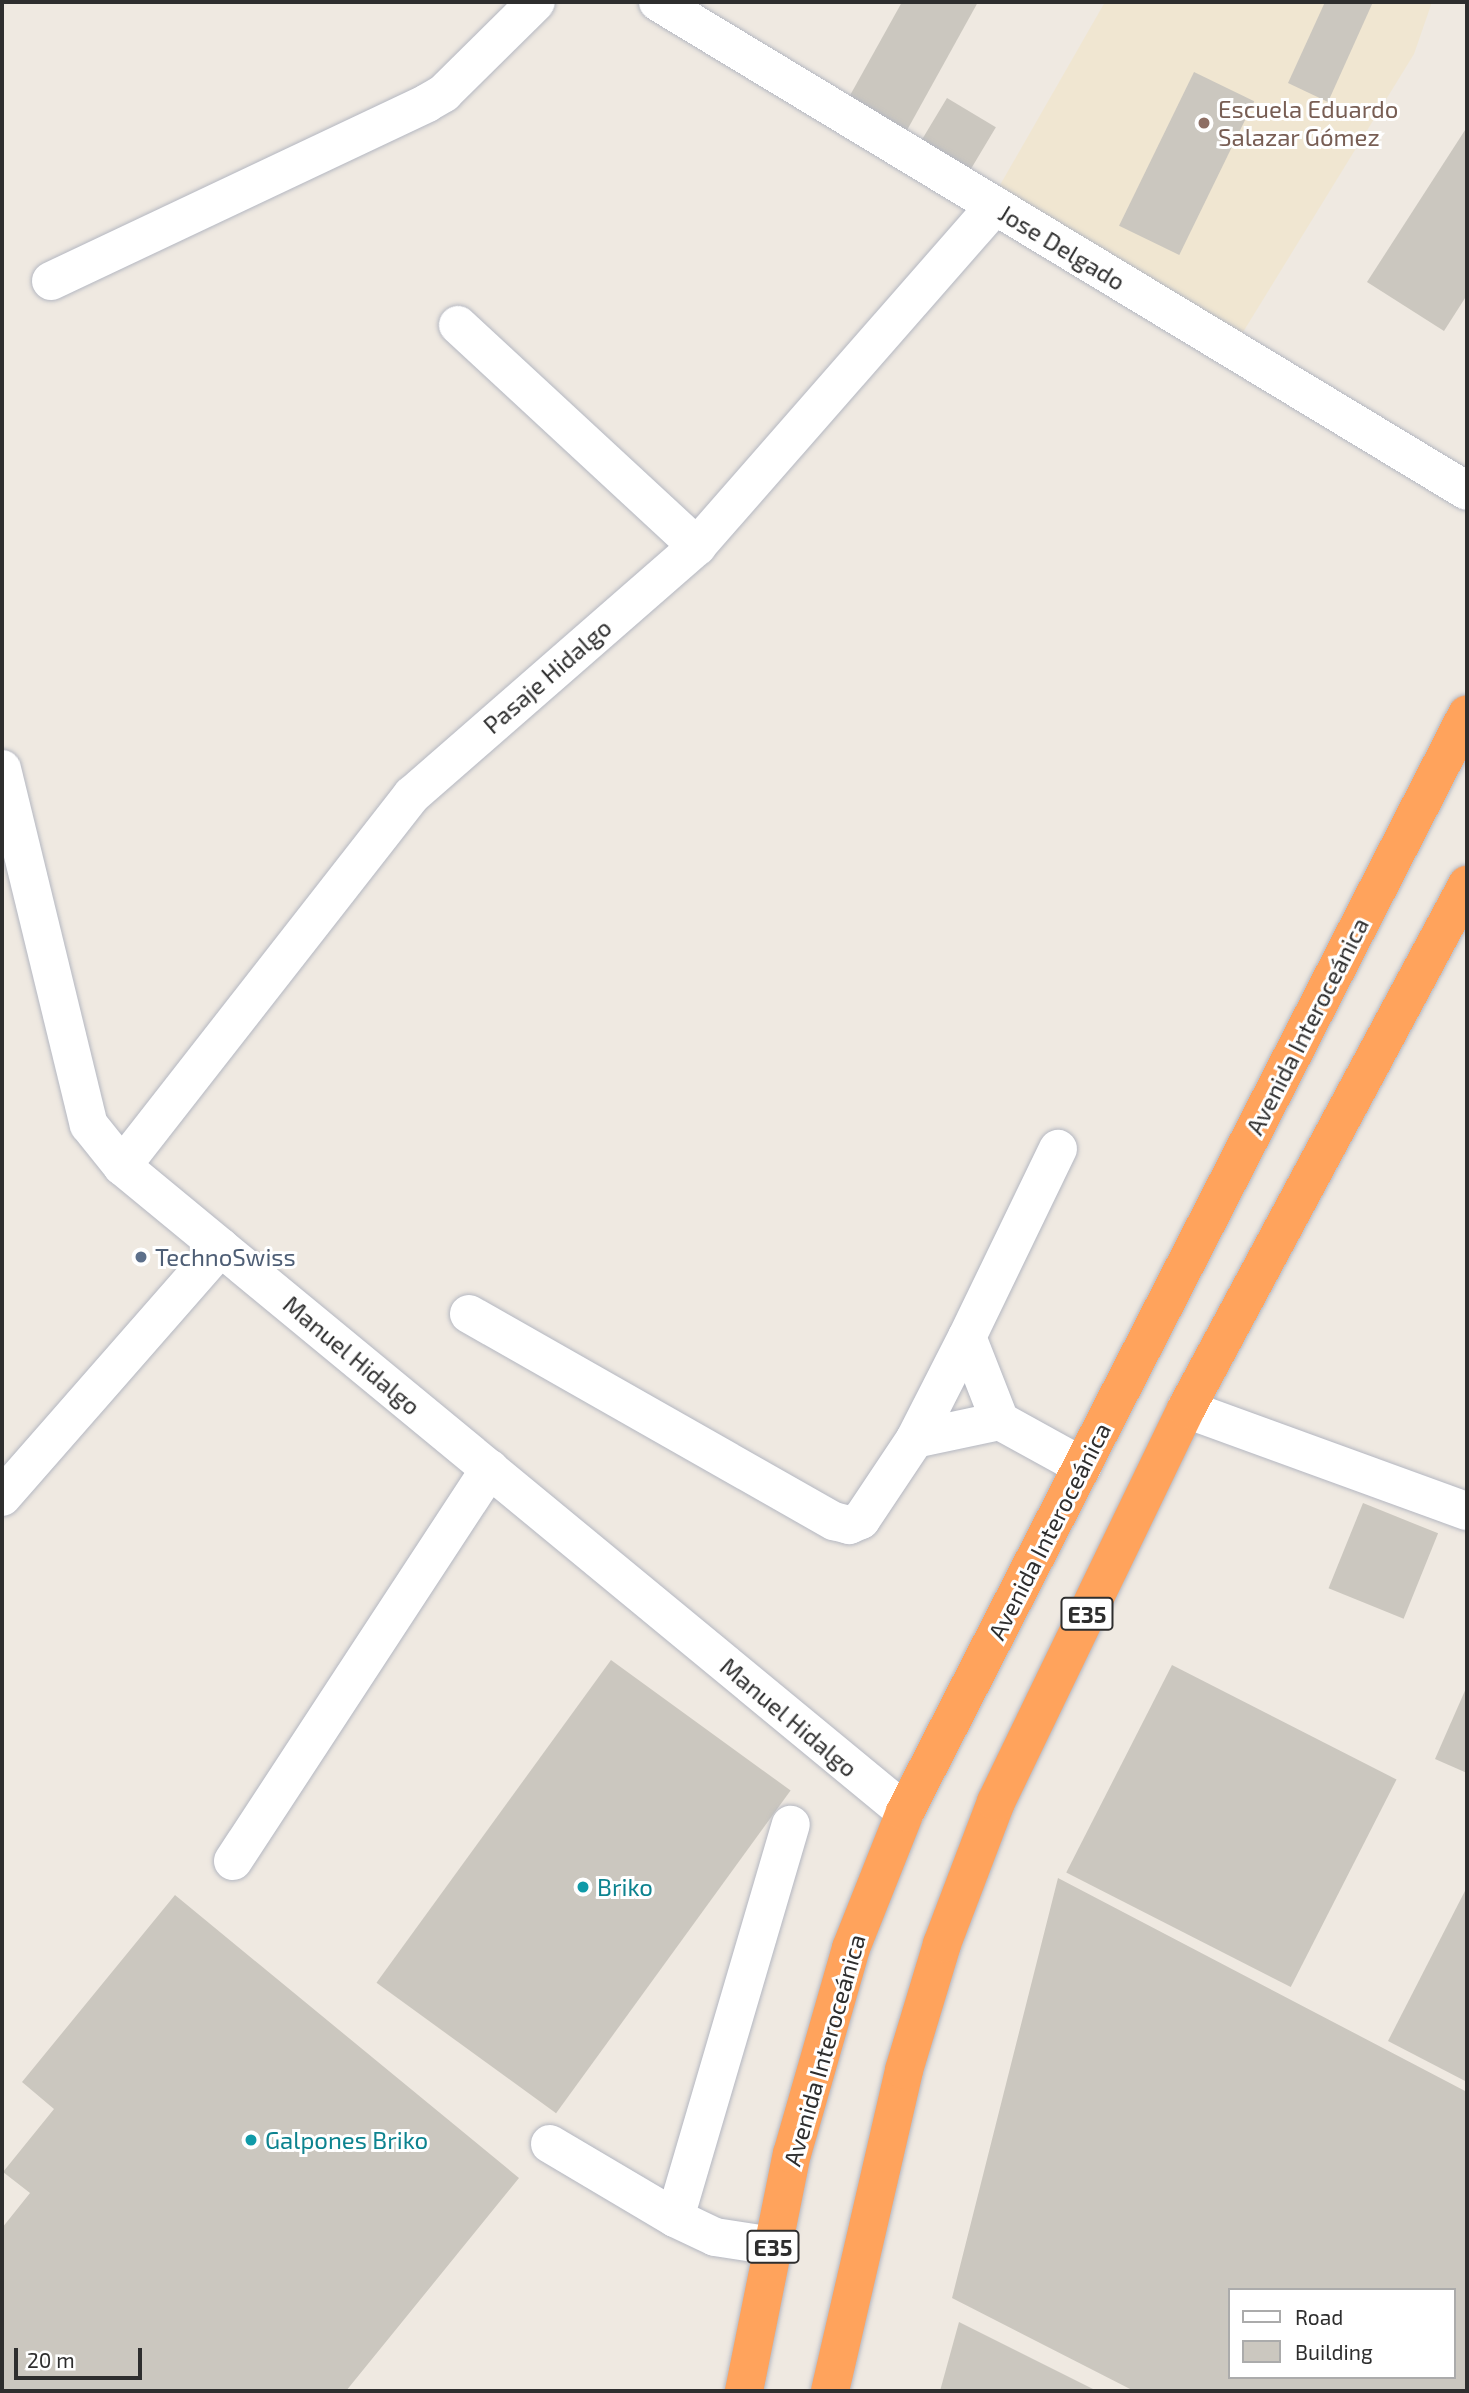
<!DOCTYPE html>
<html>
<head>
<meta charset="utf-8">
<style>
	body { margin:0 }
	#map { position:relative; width:1469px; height:2393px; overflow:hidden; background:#efe9e1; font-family:"Exo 2",sans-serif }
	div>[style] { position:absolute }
	.education>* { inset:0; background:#f0e6d1 }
	.building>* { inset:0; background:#cbc7bf; transform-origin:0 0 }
	.roads { filter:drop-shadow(0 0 2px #b4b7c1) drop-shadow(0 0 2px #b4b7c1) }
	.minor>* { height:38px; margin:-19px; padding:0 19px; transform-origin:19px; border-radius:19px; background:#fff }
	.highway>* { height:38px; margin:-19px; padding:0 19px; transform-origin:19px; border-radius:19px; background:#ffa35c }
	.dots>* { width:19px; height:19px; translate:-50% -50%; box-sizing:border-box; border:4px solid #fff; border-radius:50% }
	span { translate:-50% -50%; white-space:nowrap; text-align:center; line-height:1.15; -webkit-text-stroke:6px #fff; paint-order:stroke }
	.shield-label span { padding:2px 5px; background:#fff; border:2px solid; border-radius:5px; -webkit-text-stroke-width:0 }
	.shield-label { font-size:23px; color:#2e2e2e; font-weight:700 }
	.education-label { font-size:24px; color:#785e54 }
	.left { translate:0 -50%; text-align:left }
	.street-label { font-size:24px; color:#2e2e2e }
	.service-label { font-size:24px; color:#4e5e75 }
	.culture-label { font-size:24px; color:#0d838f }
	.frame { position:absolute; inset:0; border:4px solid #2e2e2e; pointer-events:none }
	.legend { position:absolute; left:1228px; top:2288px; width:228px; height:91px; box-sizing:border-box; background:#fff; border:2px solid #ababab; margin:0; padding:9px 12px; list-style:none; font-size:21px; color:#2e2e2e }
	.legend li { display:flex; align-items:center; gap:14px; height:35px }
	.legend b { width:35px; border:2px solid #ababab }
	.scale { position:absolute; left:14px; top:2348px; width:128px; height:32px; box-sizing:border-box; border:4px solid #2e2e2e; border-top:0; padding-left:9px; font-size:21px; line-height:24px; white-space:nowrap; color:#2e2e2e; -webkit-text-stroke:5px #fff; paint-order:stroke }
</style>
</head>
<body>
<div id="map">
	<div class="education">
		<div style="clip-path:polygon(1105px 2px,1432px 2px,1414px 54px,1240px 337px,996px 192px)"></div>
	</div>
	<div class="building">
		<div style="clip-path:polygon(902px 2px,978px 2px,906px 132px,848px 99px)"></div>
		<div style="clip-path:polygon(1325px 2px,1373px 2px,1328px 102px,1288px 83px)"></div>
		<div style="left:1194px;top:72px;width:67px;height:171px;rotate:26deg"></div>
		<div style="left:947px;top:98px;width:57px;height:52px;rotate:31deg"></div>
		<div style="clip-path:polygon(1467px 127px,1467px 295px,1444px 331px,1367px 282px)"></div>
		<div style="left:1363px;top:1503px;width:81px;height:92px;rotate:22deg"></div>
		<div style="left:611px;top:1660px;width:222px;height:399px;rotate:36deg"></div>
		<div style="left:1172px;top:1665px;width:252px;height:233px;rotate:27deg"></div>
		<div style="clip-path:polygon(1467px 1686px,1467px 1773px,1435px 1759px)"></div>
		<div style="clip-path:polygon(evenodd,1058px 1878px,1467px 2092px,1467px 2391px,1134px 2391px,952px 2298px,1058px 1878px,1229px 2290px,1453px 2290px,1453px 2377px,1229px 2377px,1229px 2290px)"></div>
		<div style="clip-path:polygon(1467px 1887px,1467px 2082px,1388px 2041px)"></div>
		<div style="clip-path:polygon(175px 1895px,519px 2178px,346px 2391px,2px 2391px,2px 2228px,30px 2193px,3px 2172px,54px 2109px,22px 2082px)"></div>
		<div style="clip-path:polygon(959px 2322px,1097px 2391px,940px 2391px)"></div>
	</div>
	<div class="roads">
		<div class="minor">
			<div style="left:658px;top:2px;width:945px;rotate:31.15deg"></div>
			<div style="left:51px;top:281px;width:416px;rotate:-25.3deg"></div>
			<div style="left:427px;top:103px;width:20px;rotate:-30deg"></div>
			<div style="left:444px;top:93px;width:129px;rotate:-44.7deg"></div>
			<div style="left:458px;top:325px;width:326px;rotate:42.8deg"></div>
			<div style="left:2px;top:769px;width:366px;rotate:76.3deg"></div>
			<div style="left:89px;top:1125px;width:53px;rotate:51.2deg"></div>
			<div style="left:122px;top:1166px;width:1015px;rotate:39.52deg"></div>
			<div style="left:122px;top:1166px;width:471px;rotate:-52deg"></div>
			<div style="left:412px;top:795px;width:378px;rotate:-41.1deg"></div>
			<div style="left:697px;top:546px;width:452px;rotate:-48.8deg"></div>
			<div style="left:469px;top:1314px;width:420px;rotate:29.6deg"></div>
			<div style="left:834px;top:1521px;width:16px;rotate:15deg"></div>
			<div style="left:849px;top:1525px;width:13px;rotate:-23deg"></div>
			<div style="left:861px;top:1520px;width:97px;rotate:-56.3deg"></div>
			<div style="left:915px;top:1439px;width:87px;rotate:-12deg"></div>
			<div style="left:1000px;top:1421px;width:94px;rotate:28.8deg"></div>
			<div style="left:1186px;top:1409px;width:299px;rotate:20deg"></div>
			<div style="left:1000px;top:1421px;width:90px;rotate:-111.4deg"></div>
			<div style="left:967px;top:1337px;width:209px;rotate:-64.2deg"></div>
			<div style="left:915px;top:1439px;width:114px;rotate:-63deg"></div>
			<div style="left:2px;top:1497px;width:332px;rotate:-48.8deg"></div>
			<div style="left:233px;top:1861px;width:469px;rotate:-56.8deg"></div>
			<div style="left:550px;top:2144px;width:145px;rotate:30.6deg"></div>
			<div style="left:675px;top:2218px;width:44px;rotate:25.4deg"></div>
			<div style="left:715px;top:2237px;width:59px;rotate:8.8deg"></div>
			<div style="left:675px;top:2218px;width:410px;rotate:-73.6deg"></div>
		</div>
		<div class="highway">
			<div style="left:744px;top:2391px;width:242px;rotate:-78.6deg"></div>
			<div style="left:792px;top:2154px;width:214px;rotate:-74deg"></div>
			<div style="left:851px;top:1948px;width:146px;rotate:-68.3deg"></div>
			<div style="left:905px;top:1812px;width:1233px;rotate:-62.89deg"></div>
			<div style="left:830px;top:2391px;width:329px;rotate:-77deg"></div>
			<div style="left:904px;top:2070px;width:132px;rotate:-73.2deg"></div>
			<div style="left:942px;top:1944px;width:152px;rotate:-69.2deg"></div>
			<div style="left:996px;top:1802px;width:437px;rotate:-64.2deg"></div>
			<div style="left:1186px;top:1409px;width:595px;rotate:-61.8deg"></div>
		</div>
	</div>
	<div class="dots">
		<div style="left:1204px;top:123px;background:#8d6e63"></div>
		<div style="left:141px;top:1257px;background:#5c6f8a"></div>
		<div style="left:583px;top:1887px;background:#0f9aa8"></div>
		<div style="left:251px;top:2140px;background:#0f9aa8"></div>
	</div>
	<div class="shield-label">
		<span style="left:1087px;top:1614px">E35</span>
		<span style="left:773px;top:2247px">E35</span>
	</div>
	<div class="education-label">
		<span class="left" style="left:1218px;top:123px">Escuela Eduardo<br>Salazar Gómez</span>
	</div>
	<div class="street-label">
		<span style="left:1062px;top:247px;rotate:31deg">Jose Delgado</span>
		<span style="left:547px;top:676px;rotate:-41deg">Pasaje Hidalgo</span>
		<span style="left:1307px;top:1026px;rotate:-63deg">Avenida Interoceánica</span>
		<span style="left:352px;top:1355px;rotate:40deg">Manuel Hidalgo</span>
		<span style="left:1049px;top:1531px;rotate:-63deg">Avenida Interoceánica</span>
		<span style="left:789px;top:1717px;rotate:40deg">Manuel Hidalgo</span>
		<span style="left:824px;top:2050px;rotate:-74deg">Avenida Interoceánica</span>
	</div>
	<div class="service-label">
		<span class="left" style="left:155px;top:1257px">TechnoSwiss</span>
	</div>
	<div class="culture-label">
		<span class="left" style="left:597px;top:1887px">Briko</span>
		<span class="left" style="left:265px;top:2140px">Galpones Briko</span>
	</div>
	<div class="frame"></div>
	<ul class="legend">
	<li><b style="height:9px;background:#fff"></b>Road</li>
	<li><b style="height:19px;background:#cbc7bf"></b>Building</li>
	</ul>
	<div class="scale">20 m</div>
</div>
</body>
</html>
